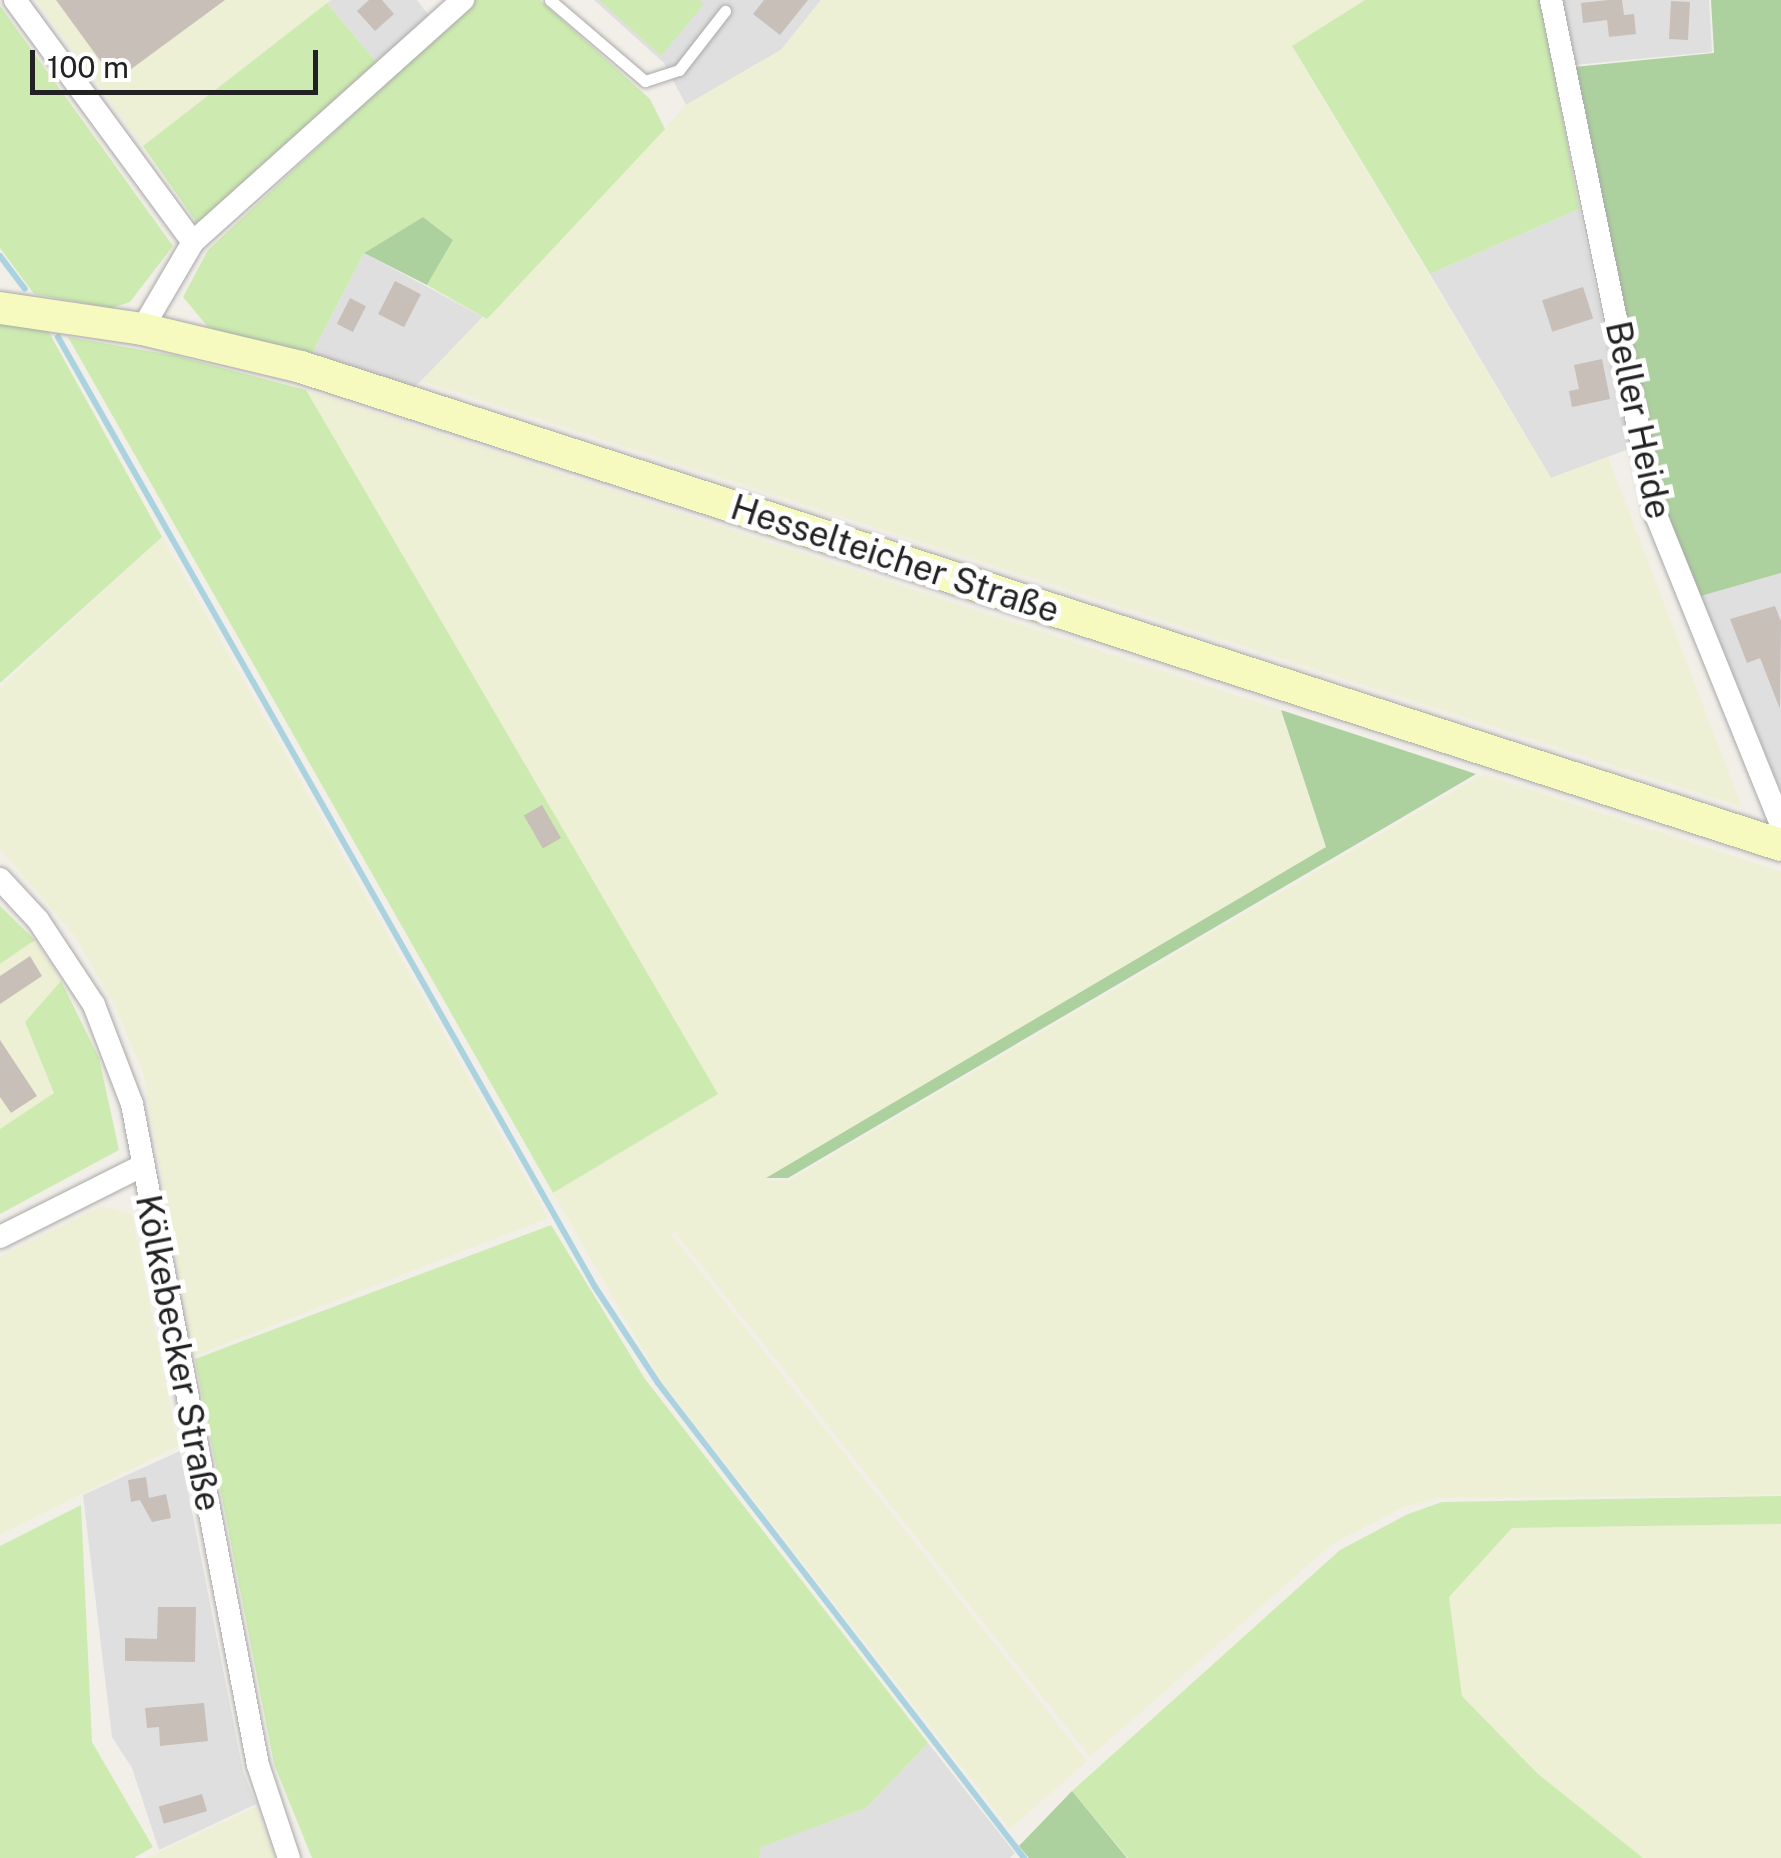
<!DOCTYPE html>
<html>
<head>
<meta charset="utf-8">
<style>
	body { margin:0 }
	#map { position:relative; width:1781px; height:1858px; overflow:hidden; background:#f2efe9; font-family:"Public Sans",sans-serif }
	div>[style] { position:absolute }
	.residential>* { inset:0; background:#e0dfdf }
	.farmland>* { inset:0; background:#eef0d5 }
	.grass>* { inset:0; background:#cdebb0 }
	.forest>* { inset:0; background:#add19e }
	.stream>* { height:6px; margin:-3px; padding:0 3px; transform-origin:3px; border-radius:3px; background:#aad3df }
	.building>* { inset:0; background:#c7bfb8; transform-origin:0 0 }
	.roads { filter:drop-shadow(0 0 2px #a9a9a9) drop-shadow(0 0 2px #a9a9a9) }
	.lane>* { height:11px; margin:-5.5px; padding:0 5.5px; transform-origin:5.5px; border-radius:5.5px; background:#fff }
	.street>* { height:22px; margin:-11px; padding:0 11px; transform-origin:11px; border-radius:11px; background:#fff }
	.secondary>* { height:32px; margin:-16px; padding:0 16px; transform-origin:16px; border-radius:16px; background:#f7fabf }
	span { translate:-50% -50%; white-space:nowrap; text-align:center; line-height:1.15; -webkit-text-stroke:10px #fff; paint-order:stroke }
	.street-label { font-size:35px; color:#222 }
	.scale { position:absolute; left:30px; top:50px; width:288px; height:45px; box-sizing:border-box; border:5px solid #222; border-top:0; padding-left:12px; font-size:30px; line-height:35px; white-space:nowrap; color:#222; -webkit-text-stroke:8px #fff; paint-order:stroke }
</style>
</head>
<body>
<div id="map">
	<div class="residential">
		<div style="clip-path:polygon(331px 0,417px 0,431px 18px,378px 64px,327px 3px)"></div>
		<div style="clip-path:polygon(594px 0,821px 0,781px 50px,686px 105px,664px 63px)"></div>
		<div style="clip-path:polygon(1562px 0,1709px 0,1712px 52px,1574px 65px)"></div>
		<div style="clip-path:polygon(1579px 209px,1629px 449px,1551px 478px,1430px 274px)"></div>
		<div style="clip-path:polygon(364px 253px,487px 319px,411px 390px,310px 357px)"></div>
		<div style="clip-path:polygon(1781px 573px,1781px 792px,1701px 596px)"></div>
		<div style="clip-path:polygon(180px 1451px,243px 1771px,256px 1804px,159px 1850px,132px 1768px,112px 1737px,83px 1495px)"></div>
		<div style="clip-path:polygon(928px 1743px,1015px 1853px,1010px 1858px,759px 1858px,760px 1847px,866px 1808px)"></div>
	</div>
	<div class="farmland">
		<div style="clip-path:polygon(36px 0,331px 0,143px 146px)"></div>
		<div style="clip-path:polygon(821px 0,1365px 0,1292px 47px,1551px 478px,1608px 457px,1742px 807px,421px 381px,686px 105px,781px 50px)"></div>
		<div style="clip-path:polygon(306px 390px,1280px 710px,1326px 847px,764px 1180px,788px 1181px,1483px 774px,1781px 872px,1781px 1495px,1440px 1498px,1403px 1507px,1332px 1544px,1090px 1757px,675px 1232px,723px 1203px,671px 1234px,1087px 1761px,1010px 1829px,659px 1378px,553px 1193px,717px 1094px)"></div>
		<div style="clip-path:polygon(162px 537px,548px 1218px,194px 1356px,143px 1073px,115px 1006px,75px 936px,0 849px,0 687px)"></div>
		<div style="clip-path:polygon(35px 940px,61px 981px,25px 1022px,54px 1093px,0 1129px,0 964px)"></div>
		<div style="clip-path:polygon(102px 1206px,132px 1214px,178px 1446px,0 1535px,0 1257px)"></div>
		<div style="clip-path:polygon(1781px 1524px,1781px 1858px,1643px 1858px,1538px 1774px,1462px 1696px,1449px 1597px,1511px 1528px)"></div>
		<div style="clip-path:polygon(256px 1807px,275px 1858px,146px 1858px)"></div>
	</div>
	<div class="grass">
		<div style="clip-path:polygon(475px 0,540px 0,650px 99px,665px 129px,487px 319px,427px 285px,453px 240px,423px 217px,364px 253px,310px 357px,208px 327px,183px 297px,208px 250px)"></div>
		<div style="clip-path:polygon(599px 0,699px 0,704px 4px,661px 56px)"></div>
		<div style="clip-path:polygon(1365px 0,1541px 0,1579px 209px,1430px 274px,1292px 46px)"></div>
		<div style="clip-path:polygon(327px 3px,378px 64px,197px 223px,143px 146px)"></div>
		<div style="clip-path:polygon(0 6px,173px 246px,130px 302px,111px 308px,34px 294px,0 248px)"></div>
		<div style="clip-path:polygon(0 323px,46px 327px,162px 537px,0 683px)"></div>
		<div style="clip-path:polygon(68px 337px,177px 356px,306px 390px,718px 1094px,553px 1193px)"></div>
		<div style="clip-path:polygon(0 906px,35px 940px,0 964px)"></div>
		<div style="clip-path:polygon(61px 981px,99px 1058px,119px 1150px,0 1214px,0 1129px,54px 1093px,25px 1022px)"></div>
		<div style="clip-path:polygon(551px 1225px,645px 1379px,928px 1743px,866px 1808px,761px 1847px,759px 1858px,312px 1858px,274px 1764px,195px 1359px)"></div>
		<div style="clip-path:polygon(1781px 1496px,1781px 1524px,1512px 1528px,1449px 1597px,1462px 1696px,1538px 1774px,1643px 1858px,1128px 1858px,1072px 1791px,1340px 1550px,1408px 1514px,1442px 1502px)"></div>
		<div style="clip-path:polygon(81px 1505px,92px 1742px,153px 1847px,134px 1858px,0 1858px,0 1546px)"></div>
	</div>
	<div class="forest">
		<div style="clip-path:polygon(1711px 0,1781px 0,1781px 573px,1701px 596px,1663px 503px,1574px 67px,1714px 53px)"></div>
		<div style="clip-path:polygon(423px 217px,453px 240px,427px 285px,364px 253px)"></div>
		<div style="clip-path:polygon(1281px 710px,1476px 774px,788px 1178px,766px 1178px,1326px 847px)"></div>
		<div style="clip-path:polygon(1072px 1791px,1127px 1858px,1128px 1858px,1029px 1858px,1019px 1846px)"></div>
	</div>
	<div class="stream">
		<div style="left:0;top:256px;width:41px;rotate:52.9deg"></div>
		<div style="left:58px;top:337px;width:1091px;rotate:60.52deg"></div>
		<div style="left:595px;top:1287px;width:115px;rotate:56.7deg"></div>
		<div style="left:658px;top:1383px;width:600px;rotate:52.38deg"></div>
	</div>
	<div class="building">
		<div style="clip-path:polygon(56px 0,225px 0,115px 81px)"></div>
		<div style="clip-path:polygon(382px 0,394px 14px,375px 31px,357px 11px,369px 0)"></div>
		<div style="clip-path:polygon(764px 0,808px 0,780px 35px,753px 14px)"></div>
		<div style="clip-path:polygon(1609px 0,1622px 0,1624px 15px,1634px 14px,1636px 34px,1609px 37px,1607px 20px,1583px 23px,1581px 3px)"></div>
		<div style="left:1671px;top:1px;width:19px;height:38px;rotate:3deg"></div>
		<div style="left:395px;top:281px;width:29px;height:37px;rotate:27deg"></div>
		<div style="left:1583px;top:287px;width:33px;height:43px;rotate:72deg"></div>
		<div style="left:350px;top:298px;width:18px;height:29px;rotate:27deg"></div>
		<div style="clip-path:polygon(1602px 359px,1610px 399px,1572px 407px,1569px 391px,1579px 389px,1574px 365px)"></div>
		<div style="clip-path:polygon(1775px 606px,1781px 621px,1780px 709px,1760px 658px,1747px 663px,1730px 619px)"></div>
		<div style="left:542px;top:805px;width:38px;height:21px;rotate:60deg"></div>
		<div style="clip-path:polygon(30px 956px,42px 976px,0 1004px,0 976px)"></div>
		<div style="clip-path:polygon(0 1040px,37px 1096px,11px 1113px,0 1097px)"></div>
		<div style="clip-path:polygon(146px 1477px,149px 1498px,166px 1494px,171px 1518px,152px 1522px,140px 1500px,131px 1502px,128px 1480px)"></div>
		<div style="clip-path:polygon(158px 1607px,196px 1607px,195px 1662px,125px 1661px,125px 1638px,157px 1639px)"></div>
		<div style="clip-path:polygon(204px 1703px,208px 1741px,160px 1746px,159px 1727px,147px 1728px,145px 1708px)"></div>
		<div style="left:202px;top:1794px;width:18px;height:45px;rotate:74deg"></div>
	</div>
	<div class="roads">
		<div class="lane">
			<div style="left:550px;top:0;width:125px;rotate:40.5deg"></div>
			<div style="left:645px;top:81px;width:36px;rotate:-18deg"></div>
			<div style="left:679px;top:70px;width:75px;rotate:-52.1deg"></div>
		</div>
		<div class="street">
			<div style="left:15px;top:0;width:300px;rotate:53.7deg"></div>
			<div style="left:1551px;top:0;width:526px;rotate:78.48deg"></div>
			<div style="left:1656px;top:515px;width:333px;rotate:68deg"></div>
			<div style="left:142px;top:329px;width:101px;rotate:-59.6deg"></div>
			<div style="left:193px;top:242px;width:363px;rotate:-41.9deg"></div>
			<div style="left:0;top:879px;width:56px;rotate:47.2deg"></div>
			<div style="left:38px;top:920px;width:102px;rotate:56.6deg"></div>
			<div style="left:94px;top:1005px;width:106px;rotate:69deg"></div>
			<div style="left:132px;top:1104px;width:673px;rotate:79.21deg"></div>
			<div style="left:258px;top:1765px;width:98px;rotate:71.6deg"></div>
			<div style="left:0;top:1237px;width:159px;rotate:-26.6deg"></div>
		</div>
		<div class="secondary">
			<div style="left:0;top:308px;width:144px;rotate:8.4deg"></div>
			<div style="left:142px;top:329px;width:163px;rotate:13.4deg"></div>
			<div style="left:301px;top:367px;width:1555px;rotate:17.9deg"></div>
		</div>
	</div>
	<div class="street-label">
		<span style="left:1638px;top:420px;rotate:78deg">Beller Heide</span>
		<span style="left:895px;top:559px;rotate:18deg">Hesselteicher Straße</span>
		<span style="left:178px;top:1353px;rotate:79deg">Kölkebecker Straße</span>
	</div>
	<div class="scale">100 m</div>
</div>
</body>
</html>
